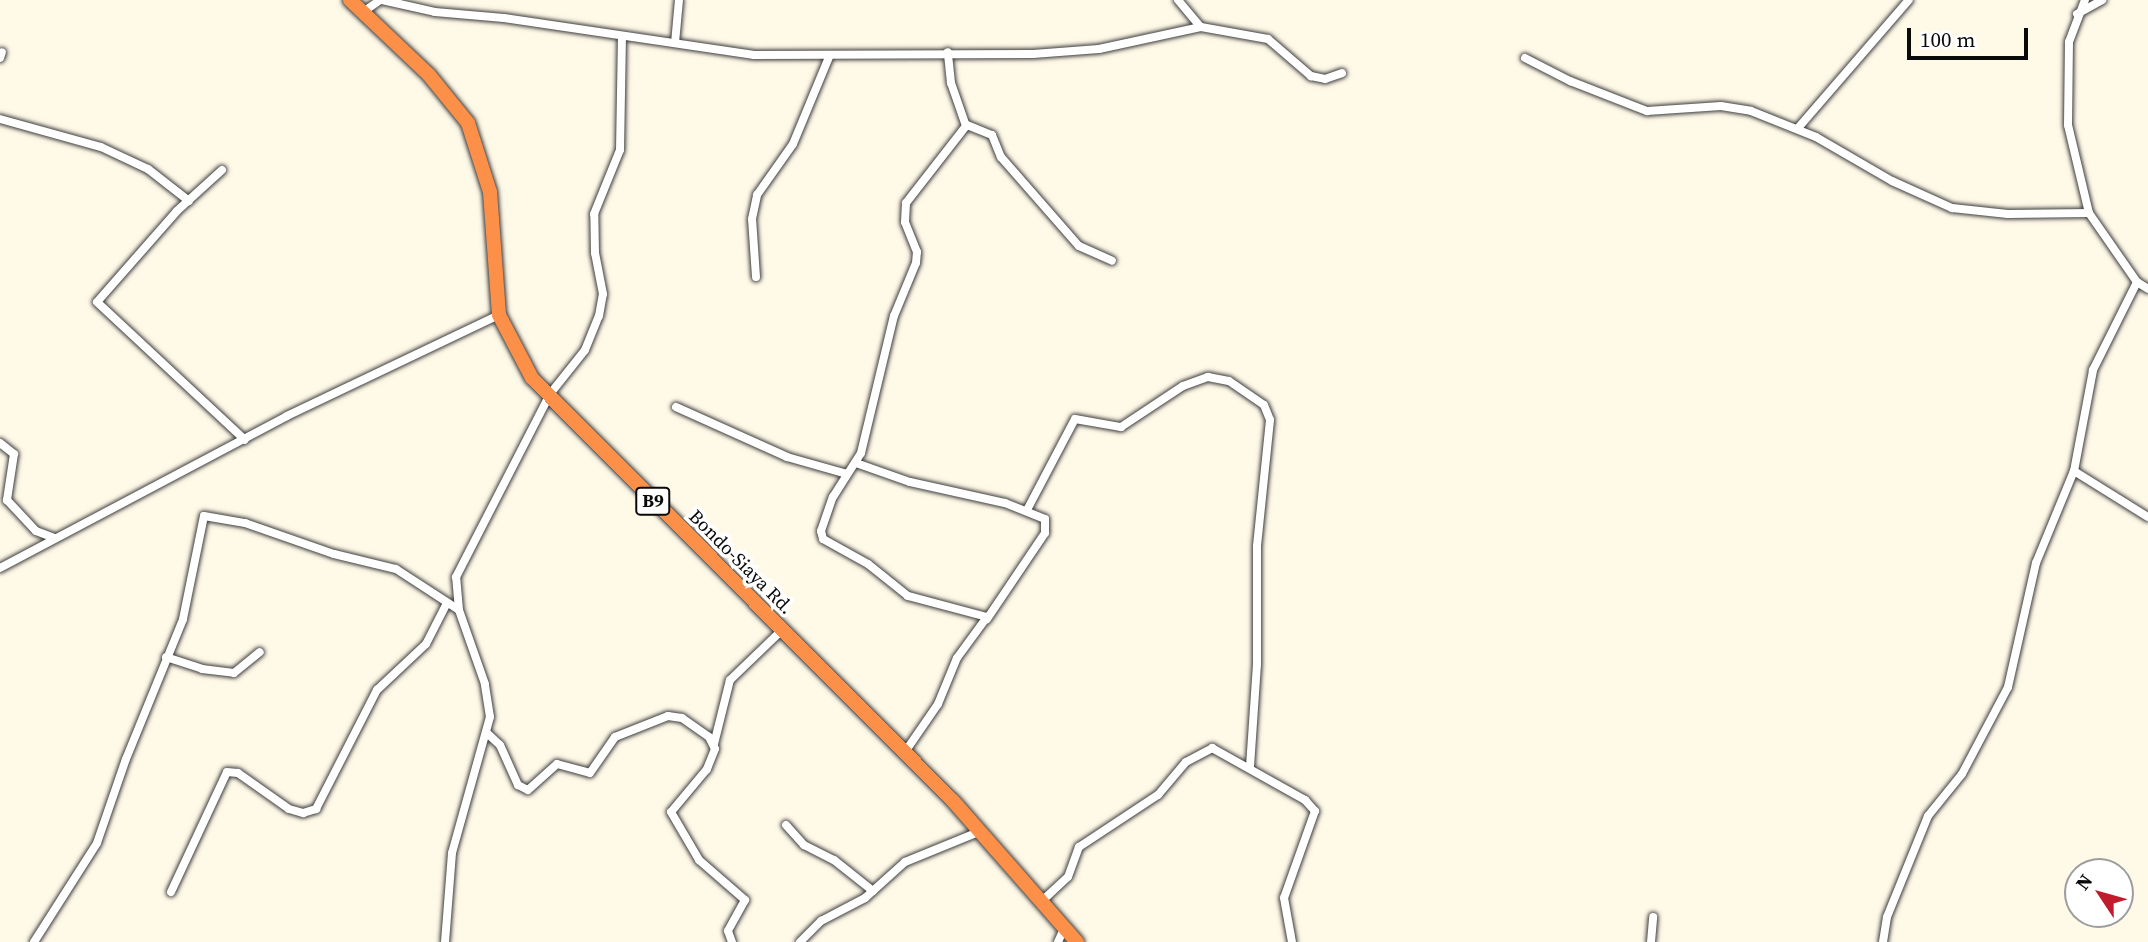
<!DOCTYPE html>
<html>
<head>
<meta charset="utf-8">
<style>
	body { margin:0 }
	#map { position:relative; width:2148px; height:942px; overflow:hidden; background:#fff9e8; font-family:"Source Serif 4",serif }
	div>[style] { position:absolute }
	.roads { filter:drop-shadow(0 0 2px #3d3d3d) drop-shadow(0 0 2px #3d3d3d) }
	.street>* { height:8px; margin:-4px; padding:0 4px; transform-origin:4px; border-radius:4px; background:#fff }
	.highway>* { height:14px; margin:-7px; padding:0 7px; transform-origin:7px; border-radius:7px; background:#fd9048 }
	span { translate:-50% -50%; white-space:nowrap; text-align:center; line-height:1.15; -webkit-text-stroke:7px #fff; paint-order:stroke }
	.shield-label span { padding:2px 5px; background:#fff; border:2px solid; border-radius:5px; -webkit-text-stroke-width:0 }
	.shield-label { font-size:18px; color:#0a0a0a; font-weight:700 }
	.street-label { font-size:19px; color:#0a0a0a }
	.north { position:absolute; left:2064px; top:858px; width:70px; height:70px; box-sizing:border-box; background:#fff; border:2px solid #9d9d9d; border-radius:50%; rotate:306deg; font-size:19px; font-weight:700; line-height:28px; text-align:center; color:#0a0a0a }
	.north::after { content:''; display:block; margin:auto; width:24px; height:32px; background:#c11c2d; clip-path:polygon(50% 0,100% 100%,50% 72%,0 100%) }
	.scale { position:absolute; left:1907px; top:28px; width:121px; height:32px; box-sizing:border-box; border:4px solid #0a0a0a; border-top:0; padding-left:9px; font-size:21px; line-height:24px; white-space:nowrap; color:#0a0a0a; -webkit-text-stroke:5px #fff; paint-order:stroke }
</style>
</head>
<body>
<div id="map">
	<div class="roads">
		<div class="street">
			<div style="left:382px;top:0;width:54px;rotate:12.8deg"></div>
			<div style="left:435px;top:12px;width:69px;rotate:5deg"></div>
			<div style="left:504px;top:18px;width:253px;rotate:8.4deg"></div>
			<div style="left:754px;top:55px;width:279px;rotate:-0.2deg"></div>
			<div style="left:1033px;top:54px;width:66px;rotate:-4.3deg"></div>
			<div style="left:1099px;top:49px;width:104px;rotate:-12.2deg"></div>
			<div style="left:1178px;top:0;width:35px;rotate:50deg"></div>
			<div style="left:1201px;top:27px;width:68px;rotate:10.2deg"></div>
			<div style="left:1268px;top:39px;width:57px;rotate:40.7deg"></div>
			<div style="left:1311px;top:76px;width:14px;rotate:12deg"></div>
			<div style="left:1325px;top:79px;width:18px;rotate:-19deg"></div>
			<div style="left:2085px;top:0;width:45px;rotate:110.9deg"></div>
			<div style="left:2069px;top:42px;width:83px;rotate:90.7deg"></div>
			<div style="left:2068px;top:125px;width:90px;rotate:76.6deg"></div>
			<div style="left:2089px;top:213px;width:84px;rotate:55.2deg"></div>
			<div style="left:2137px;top:282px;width:13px;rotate:32deg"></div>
			<div style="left:363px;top:12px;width:21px;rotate:-35deg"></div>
			<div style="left:2077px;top:14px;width:29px;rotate:-29deg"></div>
			<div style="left:675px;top:43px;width:43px;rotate:-84.7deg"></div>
			<div style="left:0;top:58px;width:6px;rotate:-72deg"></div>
			<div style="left:1525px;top:58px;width:51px;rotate:27.1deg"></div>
			<div style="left:1570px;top:81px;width:83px;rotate:21.3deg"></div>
			<div style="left:1647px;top:111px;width:74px;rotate:-3.9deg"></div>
			<div style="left:1721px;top:106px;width:30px;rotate:9deg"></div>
			<div style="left:1751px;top:111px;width:70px;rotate:21.8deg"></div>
			<div style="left:1816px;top:137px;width:88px;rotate:30.1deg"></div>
			<div style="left:1892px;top:181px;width:66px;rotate:24.2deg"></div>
			<div style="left:1952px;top:208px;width:56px;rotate:6.1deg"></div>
			<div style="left:2008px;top:214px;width:81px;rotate:-0.7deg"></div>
			<div style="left:0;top:119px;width:105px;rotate:15.5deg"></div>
			<div style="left:101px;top:147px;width:52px;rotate:25.1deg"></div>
			<div style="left:148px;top:169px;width:52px;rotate:38deg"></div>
			<div style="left:967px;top:125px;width:27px;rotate:22deg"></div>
			<div style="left:992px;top:135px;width:24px;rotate:68deg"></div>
			<div style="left:1001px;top:157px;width:118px;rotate:48.8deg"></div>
			<div style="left:1079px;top:246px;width:36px;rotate:24deg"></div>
			<div style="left:1798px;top:128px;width:169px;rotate:-49.1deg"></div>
			<div style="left:222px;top:170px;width:61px;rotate:137.7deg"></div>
			<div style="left:177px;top:211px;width:121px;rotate:131.3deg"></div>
			<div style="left:97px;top:302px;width:202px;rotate:43deg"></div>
			<div style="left:756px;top:277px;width:58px;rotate:-93.9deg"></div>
			<div style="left:752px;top:219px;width:25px;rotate:-78deg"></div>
			<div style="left:757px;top:195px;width:62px;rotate:-54.8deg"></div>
			<div style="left:793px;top:144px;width:94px;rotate:-67.5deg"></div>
			<div style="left:676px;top:407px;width:122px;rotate:24.2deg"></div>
			<div style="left:787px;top:457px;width:62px;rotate:15.8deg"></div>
			<div style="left:0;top:443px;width:18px;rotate:38deg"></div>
			<div style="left:14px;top:454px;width:47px;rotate:98.7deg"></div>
			<div style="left:7px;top:500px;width:42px;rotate:46.9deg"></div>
			<div style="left:36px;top:531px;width:19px;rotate:21deg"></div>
			<div style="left:856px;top:463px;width:57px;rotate:19.4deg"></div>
			<div style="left:910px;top:482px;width:97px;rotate:12.5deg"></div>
			<div style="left:1005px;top:503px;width:43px;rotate:21.8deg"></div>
			<div style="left:1045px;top:519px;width:14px;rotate:90deg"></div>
			<div style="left:1045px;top:533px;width:104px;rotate:124deg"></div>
			<div style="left:2074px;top:471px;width:87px;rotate:31.9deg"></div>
			<div style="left:1027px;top:510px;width:103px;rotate:-62.2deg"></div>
			<div style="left:1075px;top:419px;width:47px;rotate:9.9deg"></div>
			<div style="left:1121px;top:427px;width:74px;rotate:-33.5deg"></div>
			<div style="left:1183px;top:386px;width:27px;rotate:-20deg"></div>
			<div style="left:1208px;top:377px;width:21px;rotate:11deg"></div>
			<div style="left:1229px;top:381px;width:42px;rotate:34.4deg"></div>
			<div style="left:1264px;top:405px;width:16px;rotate:68deg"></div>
			<div style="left:1270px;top:420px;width:127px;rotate:95.9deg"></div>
			<div style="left:1257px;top:546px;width:118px;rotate:90deg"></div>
			<div style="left:1257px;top:664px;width:104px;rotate:93.9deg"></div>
			<div style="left:0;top:568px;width:325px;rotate:-27.9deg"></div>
			<div style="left:287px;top:416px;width:235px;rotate:-25.5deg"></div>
			<div style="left:166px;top:657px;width:38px;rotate:18deg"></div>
			<div style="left:202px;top:669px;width:32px;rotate:7deg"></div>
			<div style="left:234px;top:673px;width:33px;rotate:-39deg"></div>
			<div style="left:488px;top:734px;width:16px;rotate:43deg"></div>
			<div style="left:500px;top:745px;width:44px;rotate:65.8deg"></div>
			<div style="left:518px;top:785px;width:11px;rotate:27deg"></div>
			<div style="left:528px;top:790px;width:39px;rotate:-42deg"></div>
			<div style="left:557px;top:764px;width:34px;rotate:15deg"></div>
			<div style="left:590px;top:773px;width:44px;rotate:-55.2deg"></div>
			<div style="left:615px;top:737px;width:57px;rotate:-21.6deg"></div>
			<div style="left:668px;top:716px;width:14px;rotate:8deg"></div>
			<div style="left:682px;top:718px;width:33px;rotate:35deg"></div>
			<div style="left:709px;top:737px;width:13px;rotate:63deg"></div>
			<div style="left:715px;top:749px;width:22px;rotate:112deg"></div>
			<div style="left:707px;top:769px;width:56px;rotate:129.9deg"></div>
			<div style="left:671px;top:812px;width:56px;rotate:59.7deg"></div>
			<div style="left:699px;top:860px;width:61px;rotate:41deg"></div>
			<div style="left:745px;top:900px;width:35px;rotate:119deg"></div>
			<div style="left:728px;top:931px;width:12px;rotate:70deg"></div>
			<div style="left:714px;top:744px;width:66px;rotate:-76deg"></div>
			<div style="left:730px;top:680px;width:72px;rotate:-43.9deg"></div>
			<div style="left:905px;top:752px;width:58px;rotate:-55.5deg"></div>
			<div style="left:938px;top:704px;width:50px;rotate:-67.6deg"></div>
			<div style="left:957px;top:658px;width:51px;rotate:-53.8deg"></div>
			<div style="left:987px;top:617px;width:82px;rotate:-165.1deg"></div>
			<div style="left:908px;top:596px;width:51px;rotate:-141.3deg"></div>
			<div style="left:868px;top:564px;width:51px;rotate:-150.9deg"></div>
			<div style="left:823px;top:539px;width:8px;rotate:-104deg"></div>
			<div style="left:821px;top:531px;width:36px;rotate:-71deg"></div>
			<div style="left:833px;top:497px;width:52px;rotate:-57.5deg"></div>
			<div style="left:861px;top:453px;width:141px;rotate:-76.5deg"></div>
			<div style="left:894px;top:316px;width:57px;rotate:-67.5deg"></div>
			<div style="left:916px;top:263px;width:11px;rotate:-85deg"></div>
			<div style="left:917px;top:252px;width:32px;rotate:-112deg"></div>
			<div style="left:905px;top:222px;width:19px;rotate:-87deg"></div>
			<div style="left:906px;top:203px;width:98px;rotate:-52.1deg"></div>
			<div style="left:966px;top:126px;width:46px;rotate:-109.2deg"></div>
			<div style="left:951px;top:83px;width:31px;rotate:-96deg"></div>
			<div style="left:786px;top:825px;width:27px;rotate:48deg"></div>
			<div style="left:804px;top:845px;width:34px;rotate:27deg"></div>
			<div style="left:834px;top:860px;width:50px;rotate:38.5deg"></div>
			<div style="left:171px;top:892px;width:132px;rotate:-65deg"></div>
			<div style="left:227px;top:772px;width:11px;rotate:5deg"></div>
			<div style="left:238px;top:773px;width:62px;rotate:35.2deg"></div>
			<div style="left:289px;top:809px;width:15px;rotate:16deg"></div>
			<div style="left:303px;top:813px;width:14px;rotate:-17deg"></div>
			<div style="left:316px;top:809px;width:134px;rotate:-62.9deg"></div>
			<div style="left:377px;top:690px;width:67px;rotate:-43.2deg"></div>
			<div style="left:426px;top:644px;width:46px;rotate:-62.9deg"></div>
			<div style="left:1043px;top:900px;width:34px;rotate:-43deg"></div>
			<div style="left:1068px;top:877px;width:32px;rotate:-70deg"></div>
			<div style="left:1079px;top:847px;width:95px;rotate:-33.4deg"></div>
			<div style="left:1158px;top:795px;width:43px;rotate:-49.7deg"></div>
			<div style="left:1186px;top:762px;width:30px;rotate:-28deg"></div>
			<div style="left:1212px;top:748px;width:107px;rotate:29.2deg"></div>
			<div style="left:1305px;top:800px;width:15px;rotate:48deg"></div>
			<div style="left:1315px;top:811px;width:92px;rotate:109.6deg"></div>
			<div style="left:1284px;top:898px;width:45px;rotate:79.7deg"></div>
			<div style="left:34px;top:942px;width:117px;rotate:-57.5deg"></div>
			<div style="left:97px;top:843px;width:89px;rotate:-71deg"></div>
			<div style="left:126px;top:759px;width:151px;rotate:-67.8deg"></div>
			<div style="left:183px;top:619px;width:105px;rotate:-78.5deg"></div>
			<div style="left:204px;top:516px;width:42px;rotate:9.7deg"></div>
			<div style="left:245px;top:523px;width:94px;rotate:19.2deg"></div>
			<div style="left:334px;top:554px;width:64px;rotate:13.6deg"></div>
			<div style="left:396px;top:569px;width:75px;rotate:33.1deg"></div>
			<div style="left:445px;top:942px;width:89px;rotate:-85.5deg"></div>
			<div style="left:452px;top:853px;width:141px;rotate:-74.4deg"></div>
			<div style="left:490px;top:717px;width:33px;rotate:-99deg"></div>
			<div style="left:485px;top:684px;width:78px;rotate:-109.4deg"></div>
			<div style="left:459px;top:610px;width:33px;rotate:-95deg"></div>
			<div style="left:456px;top:577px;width:206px;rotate:-62.8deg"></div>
			<div style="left:550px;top:394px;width:56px;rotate:-51.5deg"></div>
			<div style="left:585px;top:350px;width:37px;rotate:-68deg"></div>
			<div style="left:599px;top:316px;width:22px;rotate:-80deg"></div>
			<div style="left:603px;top:294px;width:42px;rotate:-101deg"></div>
			<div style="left:595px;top:253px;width:39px;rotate:-91deg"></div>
			<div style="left:594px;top:214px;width:69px;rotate:-67.9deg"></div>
			<div style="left:620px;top:150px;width:112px;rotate:-89deg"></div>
			<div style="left:800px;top:942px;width:30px;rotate:-45deg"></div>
			<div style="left:821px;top:921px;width:50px;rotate:-27.6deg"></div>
			<div style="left:865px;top:898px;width:54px;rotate:-42deg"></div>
			<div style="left:905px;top:862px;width:82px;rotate:-22.2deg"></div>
			<div style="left:1058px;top:942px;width:17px;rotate:-66deg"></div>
			<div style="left:1651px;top:942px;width:25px;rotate:-85deg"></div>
			<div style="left:1883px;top:942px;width:25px;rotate:-81deg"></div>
			<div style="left:1887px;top:917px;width:109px;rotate:-67.9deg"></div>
			<div style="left:1928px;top:816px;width:54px;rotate:-51deg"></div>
			<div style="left:1962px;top:774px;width:98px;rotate:-62.1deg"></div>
			<div style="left:2008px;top:687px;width:127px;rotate:-77.3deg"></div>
			<div style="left:2036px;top:563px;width:100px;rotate:-67.6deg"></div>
			<div style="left:2074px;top:471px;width:103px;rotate:-79.3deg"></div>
			<div style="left:2093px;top:370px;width:98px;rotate:-63.4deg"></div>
		</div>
		<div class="highway">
			<div style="left:350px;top:0;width:109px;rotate:43.5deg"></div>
			<div style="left:429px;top:75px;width:62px;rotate:50.9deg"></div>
			<div style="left:468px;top:123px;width:72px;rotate:72.3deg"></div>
			<div style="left:490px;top:192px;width:123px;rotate:85.8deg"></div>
			<div style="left:499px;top:315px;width:71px;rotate:62.4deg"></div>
			<div style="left:532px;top:378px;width:597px;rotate:45.14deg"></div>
			<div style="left:953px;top:801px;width:188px;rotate:48.7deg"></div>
		</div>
	</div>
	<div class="shield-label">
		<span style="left:653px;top:501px">B9</span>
	</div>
	<div class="street-label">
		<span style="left:741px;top:562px;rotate:45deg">Bondo-Siaya Rd.</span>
	</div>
	<div class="north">N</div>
	<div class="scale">100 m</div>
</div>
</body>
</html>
